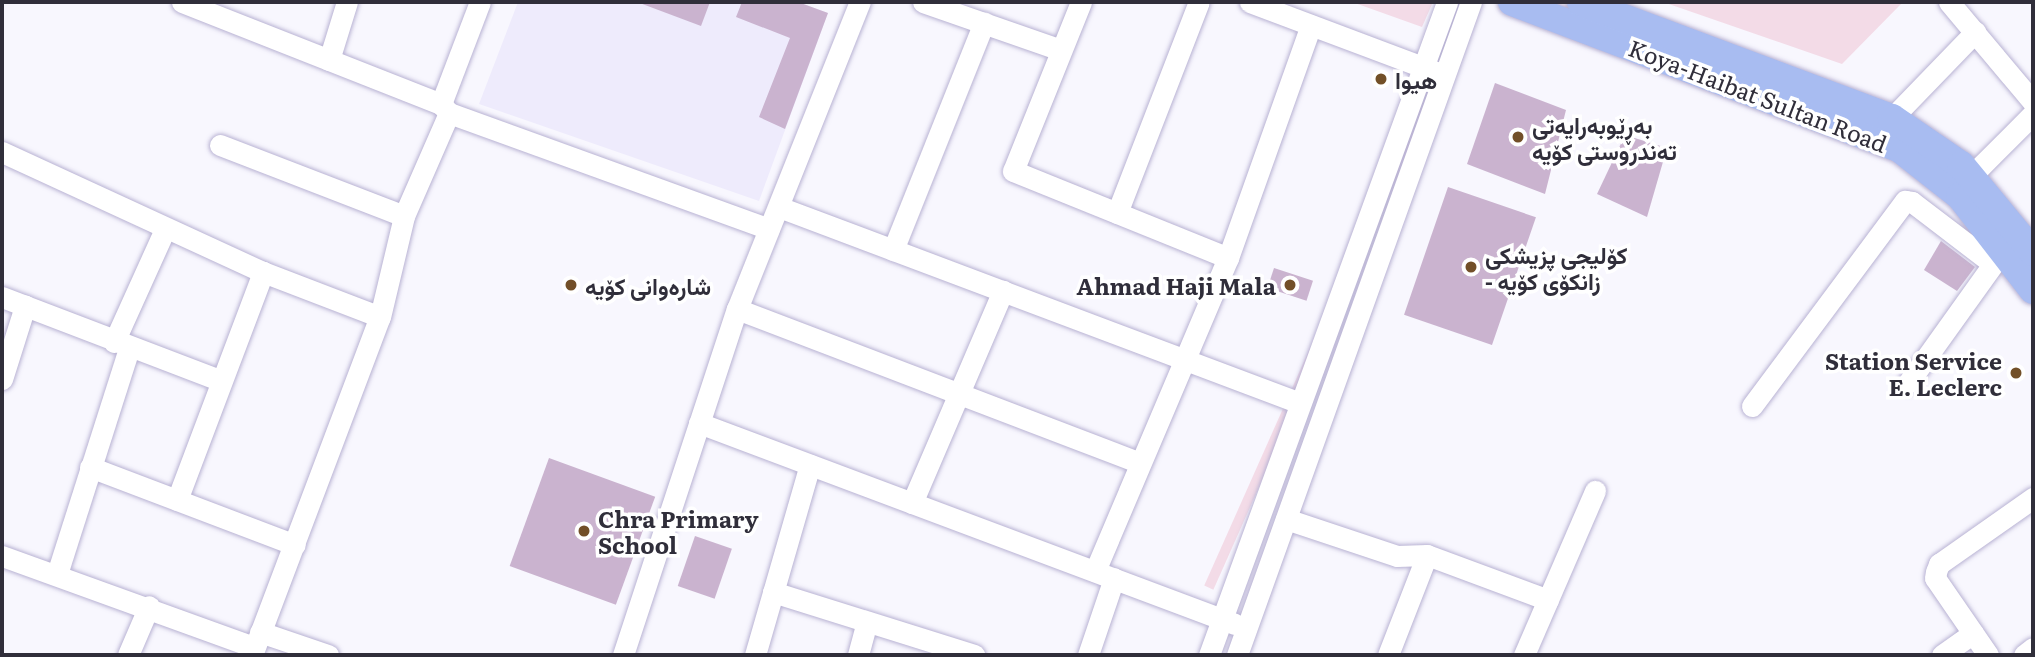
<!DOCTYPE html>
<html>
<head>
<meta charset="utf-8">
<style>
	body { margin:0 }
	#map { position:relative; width:2035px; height:657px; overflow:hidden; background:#f8f7fe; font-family:Literata,Vazirmatn,serif }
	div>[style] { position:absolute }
	.built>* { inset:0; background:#eeebfc }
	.green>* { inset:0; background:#f3dbe7; transform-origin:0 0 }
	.building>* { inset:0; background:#cab3cf; transform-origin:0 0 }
	.roads { filter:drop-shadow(0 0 2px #b8b2d3) drop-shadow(0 0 2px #b8b2d3) }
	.minor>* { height:21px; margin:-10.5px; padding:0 10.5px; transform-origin:10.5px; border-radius:10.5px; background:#fff }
	.major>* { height:28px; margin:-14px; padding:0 14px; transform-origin:14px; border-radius:14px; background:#a8bcf1 }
	.dots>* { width:19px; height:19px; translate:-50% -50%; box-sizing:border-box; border:4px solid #fff; border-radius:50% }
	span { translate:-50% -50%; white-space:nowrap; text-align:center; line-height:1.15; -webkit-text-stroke:7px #fff; paint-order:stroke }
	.poi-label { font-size:23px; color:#302e3a; font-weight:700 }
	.left { translate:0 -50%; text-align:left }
	.right { translate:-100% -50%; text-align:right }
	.street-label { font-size:23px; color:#302e3a }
	.frame { position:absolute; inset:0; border:4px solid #302e3a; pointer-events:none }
</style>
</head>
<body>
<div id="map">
	<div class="built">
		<div style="clip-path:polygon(518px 2px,798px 2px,828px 13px,759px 201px,479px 104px)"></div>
	</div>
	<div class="green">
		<div style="clip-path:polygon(1352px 2px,1433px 2px,1422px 27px)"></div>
		<div style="clip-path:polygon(1663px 2px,1903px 2px,1842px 64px)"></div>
		<div style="left:1432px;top:74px;width:10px;height:560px;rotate:24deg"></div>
	</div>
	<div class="building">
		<div style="clip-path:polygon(637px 2px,710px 2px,701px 26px)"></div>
		<div style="clip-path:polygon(742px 2px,798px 2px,828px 13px,785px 129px,759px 117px,790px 38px,736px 17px)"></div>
		<div style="clip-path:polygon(1495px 83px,1566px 110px,1545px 194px,1467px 164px)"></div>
		<div style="clip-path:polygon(1625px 135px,1667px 148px,1647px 217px,1597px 194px)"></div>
		<div style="left:1448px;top:187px;width:93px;height:135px;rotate:19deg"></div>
		<div style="clip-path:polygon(1941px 241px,1975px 267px,1957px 291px,1924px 270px)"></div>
		<div style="left:1274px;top:268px;width:41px;height:21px;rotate:18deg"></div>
		<div style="left:549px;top:458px;width:113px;height:115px;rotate:20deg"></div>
		<div style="left:695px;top:536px;width:39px;height:53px;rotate:19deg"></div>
	</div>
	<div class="roads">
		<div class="minor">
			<div style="left:182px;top:2px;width:278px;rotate:21.5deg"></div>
			<div style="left:923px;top:2px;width:146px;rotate:19.2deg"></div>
			<div style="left:1081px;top:2px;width:182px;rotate:111.9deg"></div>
			<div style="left:1013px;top:171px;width:232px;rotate:22deg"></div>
			<div style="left:1250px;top:2px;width:199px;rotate:20.6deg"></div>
			<div style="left:1949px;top:2px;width:131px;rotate:50deg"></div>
			<div style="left:329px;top:60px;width:61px;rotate:-72.8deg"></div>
			<div style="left:449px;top:113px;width:340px;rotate:19.9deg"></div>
			<div style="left:1892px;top:118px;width:120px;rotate:-46deg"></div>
			<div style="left:220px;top:145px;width:197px;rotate:21.1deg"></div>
			<div style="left:2px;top:152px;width:287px;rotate:24.7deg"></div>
			<div style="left:263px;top:272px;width:125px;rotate:21deg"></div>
			<div style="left:1971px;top:176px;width:88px;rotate:-45deg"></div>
			<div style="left:779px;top:207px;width:557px;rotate:20.62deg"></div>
			<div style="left:1117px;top:213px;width:226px;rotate:-68.8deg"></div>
			<div style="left:893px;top:250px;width:245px;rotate:-68.2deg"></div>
			<div style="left:2px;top:297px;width:235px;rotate:20.9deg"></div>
			<div style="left:737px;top:309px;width:431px;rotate:20.9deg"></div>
			<div style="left:114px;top:342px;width:124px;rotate:-65.7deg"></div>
			<div style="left:2px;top:379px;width:77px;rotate:-72.5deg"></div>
			<div style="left:1908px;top:383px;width:160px;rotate:-54.4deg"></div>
			<div style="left:1752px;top:406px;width:256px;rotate:-53.3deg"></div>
			<div style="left:1905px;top:201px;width:7px;rotate:8deg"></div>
			<div style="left:1912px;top:202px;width:102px;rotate:37.4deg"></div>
			<div style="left:699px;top:423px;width:572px;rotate:20.56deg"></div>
			<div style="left:90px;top:467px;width:219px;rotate:20.8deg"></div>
			<div style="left:177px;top:500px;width:244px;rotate:-69.3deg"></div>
			<div style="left:912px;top:503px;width:231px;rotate:-66.8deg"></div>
			<div style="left:1286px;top:519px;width:117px;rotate:18.4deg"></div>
			<div style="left:1397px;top:556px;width:30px;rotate:-2deg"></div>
			<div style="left:1427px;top:555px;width:129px;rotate:20.4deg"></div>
			<div style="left:2px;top:556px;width:268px;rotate:19.9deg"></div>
			<div style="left:1095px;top:571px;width:340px;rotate:-67deg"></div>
			<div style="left:1228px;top:258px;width:247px;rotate:-70.4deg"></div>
			<div style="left:57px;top:574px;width:237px;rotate:-72.3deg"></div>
			<div style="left:773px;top:592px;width:211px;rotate:17.4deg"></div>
			<div style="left:260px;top:632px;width:72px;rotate:18.7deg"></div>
			<div style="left:128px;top:655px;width:53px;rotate:-66.8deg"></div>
			<div style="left:252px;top:655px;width:361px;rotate:-69.3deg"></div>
			<div style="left:380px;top:317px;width:104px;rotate:-76.6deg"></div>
			<div style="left:404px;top:216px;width:112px;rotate:-66.4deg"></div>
			<div style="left:449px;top:113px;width:12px;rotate:-132deg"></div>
			<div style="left:441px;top:104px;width:109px;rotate:-69.1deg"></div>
			<div style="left:623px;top:655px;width:364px;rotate:-71.8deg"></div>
			<div style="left:737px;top:309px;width:331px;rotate:-68.2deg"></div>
			<div style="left:755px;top:655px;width:198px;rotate:-73.9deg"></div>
			<div style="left:858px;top:655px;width:34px;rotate:-75deg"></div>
			<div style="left:1088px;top:655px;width:81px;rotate:-71.3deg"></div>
			<div style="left:1209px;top:655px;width:695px;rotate:-69.97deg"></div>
			<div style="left:1237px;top:655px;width:694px;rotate:-70.29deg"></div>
			<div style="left:1388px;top:655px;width:107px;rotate:-68.7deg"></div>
			<div style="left:1524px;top:655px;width:179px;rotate:-66.6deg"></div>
			<div style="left:1942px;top:655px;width:38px;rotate:-35deg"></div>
			<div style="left:1988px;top:655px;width:93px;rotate:-124.5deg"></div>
			<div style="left:1935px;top:578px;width:6px;rotate:-81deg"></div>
			<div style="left:1936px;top:572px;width:9px;rotate:-69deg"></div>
			<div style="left:1939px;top:564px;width:115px;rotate:-35.1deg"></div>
			<div style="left:2024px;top:655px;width:11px;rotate:-38deg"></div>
		</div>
		<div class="major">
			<div style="left:1512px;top:2px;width:414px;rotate:20.7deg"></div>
			<div style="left:1899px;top:148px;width:78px;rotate:38.2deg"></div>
			<div style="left:1960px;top:196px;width:119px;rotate:52.2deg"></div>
			<div style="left:1581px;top:2px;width:332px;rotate:20.5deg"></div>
			<div style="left:1892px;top:118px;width:83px;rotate:34.3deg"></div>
			<div style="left:1961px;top:165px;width:113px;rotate:50.4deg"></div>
		</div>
	</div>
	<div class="dots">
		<div style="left:1381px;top:79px;background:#724f28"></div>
		<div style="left:1518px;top:137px;background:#724f28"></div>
		<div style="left:1471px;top:267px;background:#724f28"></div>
		<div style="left:571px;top:285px;background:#724f28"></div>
		<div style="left:1290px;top:285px;background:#724f28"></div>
		<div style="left:2016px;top:373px;background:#724f28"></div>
		<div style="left:584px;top:531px;background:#724f28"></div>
	</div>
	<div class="poi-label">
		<span class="left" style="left:1395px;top:79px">هیوا</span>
		<span class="left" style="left:1532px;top:137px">بەڕێوبەرایەتی<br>تەندروستی کۆیە</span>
		<span class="left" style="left:1485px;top:267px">کۆلیجی پزیشکی<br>- زانکۆی کۆیە</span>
		<span class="left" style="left:585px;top:285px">شارەوانی کۆیە</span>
		<span class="right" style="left:1276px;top:285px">Ahmad Haji Mala</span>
		<span class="right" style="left:2002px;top:373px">Station Service<br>E. Leclerc</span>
		<span class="left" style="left:598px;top:531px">Chra Primary<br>School</span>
	</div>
	<div class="street-label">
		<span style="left:1758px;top:95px;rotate:21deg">Koya-Haibat Sultan Road</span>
	</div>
	<div class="frame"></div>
</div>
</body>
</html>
